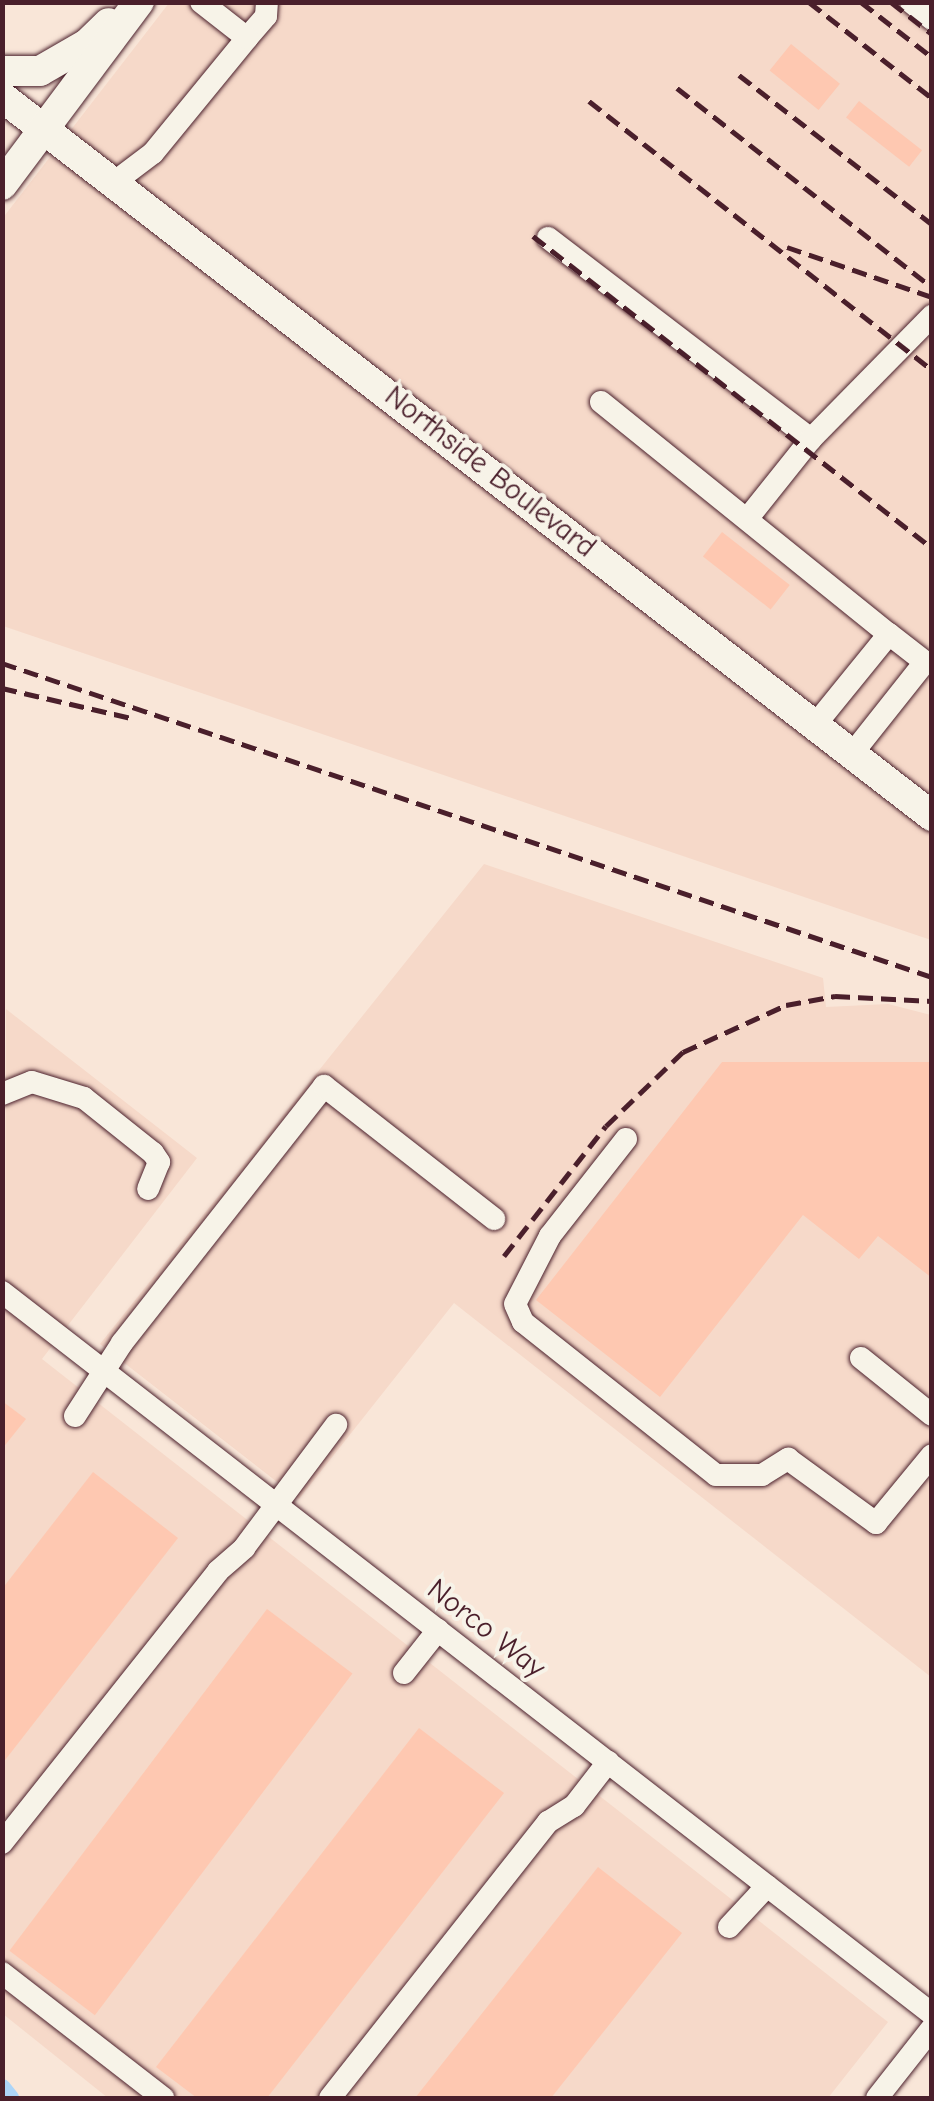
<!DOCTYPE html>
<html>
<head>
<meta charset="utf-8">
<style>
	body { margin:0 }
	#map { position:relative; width:934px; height:2101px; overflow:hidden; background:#f9e6d8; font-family:"Comic Neue",sans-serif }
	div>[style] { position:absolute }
	.built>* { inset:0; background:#f6d9c9 }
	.canal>* { height:18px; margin:-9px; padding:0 9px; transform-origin:9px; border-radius:9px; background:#add5f8 }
	.building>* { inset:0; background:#fec8b1; transform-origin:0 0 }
	.roads { filter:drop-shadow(0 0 2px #4a1f2b) drop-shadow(0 0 2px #4a1f2b) }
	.minor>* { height:22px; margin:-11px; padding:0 11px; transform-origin:11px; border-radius:11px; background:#f7f3e8 }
	.major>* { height:30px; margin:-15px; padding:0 15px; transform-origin:15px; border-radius:15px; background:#f7f3e8 }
	.rail>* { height:5px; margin-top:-2.5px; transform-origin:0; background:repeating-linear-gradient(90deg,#4a1f2b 0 15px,transparent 0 23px) }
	span { translate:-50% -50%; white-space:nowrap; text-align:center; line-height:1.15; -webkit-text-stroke:8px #f7f3e8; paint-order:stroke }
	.street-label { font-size:30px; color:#4a1f2b }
	.frame { position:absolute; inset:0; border:5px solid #4a1f2b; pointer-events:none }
</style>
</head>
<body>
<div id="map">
	<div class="built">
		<div style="clip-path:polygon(169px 3px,931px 3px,931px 940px,3px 626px,2px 219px)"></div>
		<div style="clip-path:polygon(484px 864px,823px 978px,826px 1007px,888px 1004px,931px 1015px,931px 1677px,454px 1303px,299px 1499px,100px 1344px)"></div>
		<div style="clip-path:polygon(6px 1009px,197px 1158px,42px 1359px,888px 2022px,828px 2098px,108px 2098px,3px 2014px)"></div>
	</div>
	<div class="canal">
		<div style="left:2px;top:2088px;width:13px;rotate:51deg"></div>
	</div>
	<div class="building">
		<div style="left:791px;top:44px;width:63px;height:34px;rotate:39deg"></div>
		<div style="left:859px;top:101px;width:80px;height:21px;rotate:38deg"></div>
		<div style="left:722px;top:532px;width:86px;height:31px;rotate:38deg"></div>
		<div style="clip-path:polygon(722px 1062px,932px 1062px,932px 1278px,878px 1236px,859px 1259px,803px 1215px,660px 1397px,536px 1300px)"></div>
		<div style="clip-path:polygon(2px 1401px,26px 1419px,2px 1449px)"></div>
		<div style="clip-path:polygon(93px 1472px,178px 1538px,2px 1764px,2px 1589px)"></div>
		<div style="left:267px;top:1609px;width:107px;height:428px;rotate:37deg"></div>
		<div style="clip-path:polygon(419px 1728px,504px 1793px,267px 2098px,197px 2098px,156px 2067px)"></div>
		<div style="clip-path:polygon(598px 1867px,682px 1933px,551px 2098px,415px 2098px)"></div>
	</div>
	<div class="roads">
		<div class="minor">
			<div style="left:911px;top:2px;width:27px;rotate:39deg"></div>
			<div style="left:247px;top:38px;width:29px;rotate:-49deg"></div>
			<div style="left:266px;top:16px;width:14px;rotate:-86deg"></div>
			<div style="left:112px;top:184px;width:51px;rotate:-37.1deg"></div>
			<div style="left:153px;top:153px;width:149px;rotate:-50.7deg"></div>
			<div style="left:247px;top:38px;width:58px;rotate:-142deg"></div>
			<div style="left:548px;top:238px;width:331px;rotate:37.4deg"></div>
			<div style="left:811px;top:439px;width:101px;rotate:128.6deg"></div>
			<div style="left:601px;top:402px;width:370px;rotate:38.9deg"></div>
			<div style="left:889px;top:634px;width:117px;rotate:129.1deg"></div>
			<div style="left:811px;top:439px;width:173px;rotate:-45.5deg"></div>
			<div style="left:852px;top:754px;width:117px;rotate:-51.6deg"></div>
			<div style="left:925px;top:662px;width:46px;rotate:-142.1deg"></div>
			<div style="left:2px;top:1094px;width:32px;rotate:-22deg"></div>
			<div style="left:32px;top:1082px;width:54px;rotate:17.1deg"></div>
			<div style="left:84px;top:1098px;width:88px;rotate:38.6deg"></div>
			<div style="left:153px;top:1153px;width:11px;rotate:56deg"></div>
			<div style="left:159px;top:1162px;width:29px;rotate:112deg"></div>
			<div style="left:626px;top:1139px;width:123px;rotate:128.1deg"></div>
			<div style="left:550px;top:1236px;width:76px;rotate:117.2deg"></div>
			<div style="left:515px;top:1304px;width:20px;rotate:66deg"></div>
			<div style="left:523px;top:1322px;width:246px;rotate:38.4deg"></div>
			<div style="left:716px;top:1475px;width:46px"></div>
			<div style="left:762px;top:1475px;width:31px;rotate:-32deg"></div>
			<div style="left:788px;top:1459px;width:109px;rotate:36deg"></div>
			<div style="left:876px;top:1523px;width:88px;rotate:-50.5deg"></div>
			<div style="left:2px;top:1292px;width:1177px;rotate:37.82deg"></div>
			<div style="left:861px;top:1358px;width:91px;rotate:38.8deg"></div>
			<div style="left:75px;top:1416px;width:87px;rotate:-57.2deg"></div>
			<div style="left:122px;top:1343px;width:327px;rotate:-51.8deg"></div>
			<div style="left:324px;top:1086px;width:216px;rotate:38deg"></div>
			<div style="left:404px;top:1673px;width:55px;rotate:-51.7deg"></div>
			<div style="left:2px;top:1843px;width:347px;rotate:-51.5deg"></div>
			<div style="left:218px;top:1571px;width:35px;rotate:-41deg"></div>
			<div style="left:244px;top:1548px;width:154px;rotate:-53.2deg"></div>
			<div style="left:729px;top:1927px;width:56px;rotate:-47.2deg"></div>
			<div style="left:2px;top:1973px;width:204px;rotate:37.8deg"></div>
			<div style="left:330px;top:2098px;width:352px;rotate:-51.7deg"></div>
			<div style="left:548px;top:1822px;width:31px;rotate:-32deg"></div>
			<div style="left:574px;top:1806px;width:56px;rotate:-52.3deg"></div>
			<div style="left:877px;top:2098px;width:89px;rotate:-51.8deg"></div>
		</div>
		<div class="major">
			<div style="left:2px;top:71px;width:38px"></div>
			<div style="left:40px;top:71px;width:54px;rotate:-29.9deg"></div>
			<div style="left:87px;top:44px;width:30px;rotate:-44deg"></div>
			<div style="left:2px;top:97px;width:1176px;rotate:37.71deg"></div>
			<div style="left:2px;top:185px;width:229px;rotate:-53.2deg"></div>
		</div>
	</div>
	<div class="rail">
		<div style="left:809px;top:2px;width:156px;rotate:38deg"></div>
		<div style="left:861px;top:2px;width:90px;rotate:37.8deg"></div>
		<div style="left:891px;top:2px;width:52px;rotate:38deg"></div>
		<div style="left:739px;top:75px;width:244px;rotate:37.7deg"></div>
		<div style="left:677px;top:88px;width:323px;rotate:38deg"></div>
		<div style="left:589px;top:101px;width:436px;rotate:38.1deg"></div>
		<div style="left:533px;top:236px;width:507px;rotate:38.02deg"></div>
		<div style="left:787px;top:247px;width:153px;rotate:19deg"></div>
		<div style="left:2px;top:663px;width:982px;rotate:18.66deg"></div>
		<div style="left:2px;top:688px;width:137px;rotate:13.1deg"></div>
		<div style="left:504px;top:1256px;width:165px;rotate:-51.9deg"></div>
		<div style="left:606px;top:1126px;width:107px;rotate:-43.9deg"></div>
		<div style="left:683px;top:1052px;width:113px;rotate:-24.5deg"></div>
		<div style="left:786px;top:1005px;width:50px;rotate:-10.4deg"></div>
		<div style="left:835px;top:996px;width:97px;rotate:3deg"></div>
	</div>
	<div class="street-label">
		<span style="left:490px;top:472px;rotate:38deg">Northside Boulevard</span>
		<span style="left:486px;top:1629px;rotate:38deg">Norco Way</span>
	</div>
	<div class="frame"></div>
</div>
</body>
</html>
